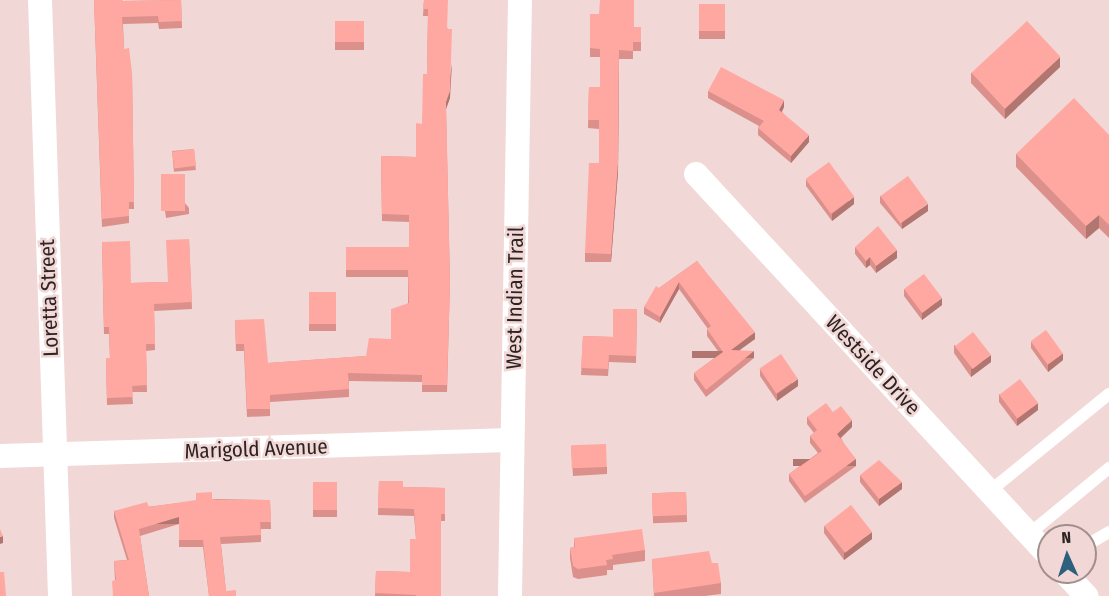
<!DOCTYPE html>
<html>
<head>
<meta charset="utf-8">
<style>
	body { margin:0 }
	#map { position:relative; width:1109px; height:596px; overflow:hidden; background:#f1d7d5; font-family:"Fira Sans Condensed",sans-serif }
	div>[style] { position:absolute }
	.lane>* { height:12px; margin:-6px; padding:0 6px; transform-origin:6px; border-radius:6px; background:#fff }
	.street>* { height:24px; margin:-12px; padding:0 12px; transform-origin:12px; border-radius:12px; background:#fff }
	.wall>* { inset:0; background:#db908b; transform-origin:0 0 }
	.shaded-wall>* { inset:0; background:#b27671; transform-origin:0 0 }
	.building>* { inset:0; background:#ffa8a2; transform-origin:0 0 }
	span { translate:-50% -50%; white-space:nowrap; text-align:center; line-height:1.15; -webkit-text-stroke:5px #f1d7d5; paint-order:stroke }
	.street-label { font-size:21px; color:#2c2322 }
	.north { position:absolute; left:1037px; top:524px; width:60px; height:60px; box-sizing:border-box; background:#f1d7d5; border:2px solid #a28f8d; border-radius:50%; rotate:357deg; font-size:16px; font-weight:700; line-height:24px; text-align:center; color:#2c2322 }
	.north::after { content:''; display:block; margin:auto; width:21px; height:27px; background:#2c607c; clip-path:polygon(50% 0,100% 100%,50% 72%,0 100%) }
</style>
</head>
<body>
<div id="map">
	<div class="lane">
		<div style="left:990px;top:491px;width:154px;rotate:-39.2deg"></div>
		<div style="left:1029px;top:534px;width:104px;rotate:-39.5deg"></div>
		<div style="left:1085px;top:546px;width:28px;rotate:-30deg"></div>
	</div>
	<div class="street">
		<div style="left:40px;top:0;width:596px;rotate:88.08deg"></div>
		<div style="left:696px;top:174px;width:520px;rotate:47.26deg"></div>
		<div style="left:0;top:456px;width:512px;rotate:-1.79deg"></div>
		<div style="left:1064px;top:572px;width:33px;rotate:47deg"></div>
		<div style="left:510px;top:596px;width:596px;rotate:-89.04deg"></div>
	</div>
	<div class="wall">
		<div style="clip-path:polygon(94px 0,123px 1px,181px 0,182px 28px,159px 29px,158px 23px,123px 24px,124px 49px,132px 73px,134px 209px,129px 209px,129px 223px,102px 227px)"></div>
		<div style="clip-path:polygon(424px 0,448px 29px,450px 98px,446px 109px,450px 283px,447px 392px,422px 392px,422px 382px,349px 381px,349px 397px,270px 402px,270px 416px,247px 417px,244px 351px,236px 351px,235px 320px,268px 363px,366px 356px,391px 339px,408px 303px,408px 277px,346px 277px,346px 247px,409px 247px,409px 222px,382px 221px,381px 156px,416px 157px,422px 124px,427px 74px,428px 16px,423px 16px)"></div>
		<div style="left:699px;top:4px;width:26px;height:35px"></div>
		<div style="clip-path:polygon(590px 14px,599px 14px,634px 27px,641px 27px,641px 51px,633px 51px,633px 59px,619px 59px,618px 172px,611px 262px,585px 262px,585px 253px,599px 163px,599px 129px,588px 128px,589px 87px,600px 87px,600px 57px,590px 57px)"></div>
		<div style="left:335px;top:21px;width:29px;height:29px"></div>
		<div style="clip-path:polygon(1060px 67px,1005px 119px,971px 83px,971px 73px)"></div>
		<div style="clip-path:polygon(708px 91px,784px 107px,782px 112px,809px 142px,791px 163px,758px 135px,758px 128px,759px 126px,708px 98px)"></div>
		<div style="clip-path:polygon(1109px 135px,1109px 238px,1099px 228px,1086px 239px,1016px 167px,1016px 154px)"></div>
		<div style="left:194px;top:149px;width:21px;height:22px;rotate:85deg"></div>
		<div style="clip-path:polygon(161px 174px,189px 208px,189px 214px,166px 218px,161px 181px)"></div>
		<div style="clip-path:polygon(806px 179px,854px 204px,832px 221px,806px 186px)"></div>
		<div style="clip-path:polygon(880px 196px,928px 211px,902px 229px,880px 203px)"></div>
		<div style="clip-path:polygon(189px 239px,192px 309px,154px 311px,155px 350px,146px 351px,147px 392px,132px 392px,133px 404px,107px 405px,106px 358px,110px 358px,109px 334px,104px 334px,102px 242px,131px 283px,168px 282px)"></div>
		<div style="clip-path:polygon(855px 247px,897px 258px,876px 273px,870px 265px,866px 268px,855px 254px)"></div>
		<div style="clip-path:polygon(697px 261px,755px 339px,740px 350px,754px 358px,706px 397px,694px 380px,694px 373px,720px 354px,707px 336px,707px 329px,708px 329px,679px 289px,660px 323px,644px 314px,644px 307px,659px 288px)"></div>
		<div style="clip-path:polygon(904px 289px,942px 305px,922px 320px,904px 296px)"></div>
		<div style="left:309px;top:292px;width:27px;height:39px"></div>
		<div style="clip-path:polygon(637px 309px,636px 363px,609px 362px,608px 376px,581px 375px,583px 336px,613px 337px)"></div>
		<div style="clip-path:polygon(1031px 341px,1063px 360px,1048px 372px,1031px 348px)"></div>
		<div style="clip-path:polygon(954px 345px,991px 362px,971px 377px,954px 353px)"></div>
		<div style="clip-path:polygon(760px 369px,798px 386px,777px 401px,760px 376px)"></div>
		<div style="clip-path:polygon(999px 394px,1038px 410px,1017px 426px,999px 402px)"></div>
		<div style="clip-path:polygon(833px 412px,852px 427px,841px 438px,856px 466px,805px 503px,789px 481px,789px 474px,818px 453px,810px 443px,810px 436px,814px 433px,807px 424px,807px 417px)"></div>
		<div style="clip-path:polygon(571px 446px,607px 467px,607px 474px,573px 476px)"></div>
		<div style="clip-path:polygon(860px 475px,902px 489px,879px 506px,860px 482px)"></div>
		<div style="clip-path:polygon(379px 481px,403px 487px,445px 488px,445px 521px,441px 521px,441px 596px,375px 596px,376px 571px,410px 572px,416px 539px,414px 516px,378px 515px)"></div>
		<div style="left:313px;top:482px;width:24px;height:35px"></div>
		<div style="left:686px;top:492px;width:30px;height:34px;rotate:88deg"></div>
		<div style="clip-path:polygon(212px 499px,270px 500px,271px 529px,261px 529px,261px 542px,221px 544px,226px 591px,236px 596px,209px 596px,203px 547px,179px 547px,179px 524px,140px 536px,149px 596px,115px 580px,114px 561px,127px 560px,114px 518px,114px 511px)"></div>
		<div style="clip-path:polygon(824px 526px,872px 539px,844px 560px,824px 533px)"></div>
		<div style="clip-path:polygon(574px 538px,645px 550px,645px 561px,613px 565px,613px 570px,607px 570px,607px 575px,578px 579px,573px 577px,570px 558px,570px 548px,574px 547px)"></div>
		<div style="clip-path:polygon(652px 559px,712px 563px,721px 583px,721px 594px,705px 596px,654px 596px)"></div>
	</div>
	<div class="shaded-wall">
		<div style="clip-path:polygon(619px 50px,618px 172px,611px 262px,611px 254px)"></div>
		<div style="clip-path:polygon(1060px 57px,1060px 67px,1005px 119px,1005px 109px)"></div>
		<div style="clip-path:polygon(452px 63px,450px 98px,446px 109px,446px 102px)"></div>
		<div style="clip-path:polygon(784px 100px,784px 107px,779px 117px,779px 110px)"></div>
		<div style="clip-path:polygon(809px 135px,809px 142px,791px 163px,791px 156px)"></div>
		<div style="clip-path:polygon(854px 197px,854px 204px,832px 221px,832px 214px)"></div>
		<div style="clip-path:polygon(928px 204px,928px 211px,902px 229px,902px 222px)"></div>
		<div style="clip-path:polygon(1099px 215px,1099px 228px,1086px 239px,1086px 226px)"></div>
		<div style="clip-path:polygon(897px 250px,897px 258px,876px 273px,876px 266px)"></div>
		<div style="clip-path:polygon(870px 257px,870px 265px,866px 268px,866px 261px)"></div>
		<div style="clip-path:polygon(679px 282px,679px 289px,660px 323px,660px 317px)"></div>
		<div style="clip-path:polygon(942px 298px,942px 305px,922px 320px,922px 313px)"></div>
		<div style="clip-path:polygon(755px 332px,755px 339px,731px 356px,731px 350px)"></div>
		<div style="left:754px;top:351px;width:7px;height:62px;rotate:90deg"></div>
		<div style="clip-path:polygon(1063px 353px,1063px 360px,1048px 372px,1048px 364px)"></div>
		<div style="clip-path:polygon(991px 355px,991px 362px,971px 377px,971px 369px)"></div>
		<div style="clip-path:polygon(798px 379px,798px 386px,777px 401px,777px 394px)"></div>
		<div style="clip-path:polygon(1038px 403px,1038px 410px,1017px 426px,1017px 419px)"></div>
		<div style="clip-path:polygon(852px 420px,852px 427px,837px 441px,837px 434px)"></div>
		<div style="left:856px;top:459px;width:7px;height:63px;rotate:90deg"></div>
		<div style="clip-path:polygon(902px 482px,902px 489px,879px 506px,879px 499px)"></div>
		<div style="left:179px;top:517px;width:7px;height:42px;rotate:90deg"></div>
		<div style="clip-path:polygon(872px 532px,872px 539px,844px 560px,844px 553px)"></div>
		<div style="clip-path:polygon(3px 536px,3px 543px,0 544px,0 537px)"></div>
	</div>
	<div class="building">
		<div style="clip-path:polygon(94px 0,123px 0,123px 1px,181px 0,182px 21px,159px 22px,158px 16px,122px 17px,124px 49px,129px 48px,132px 73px,134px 202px,129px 202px,129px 216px,102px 219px)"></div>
		<div style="clip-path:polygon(424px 0,448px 0,447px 29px,452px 29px,450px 91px,446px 102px,450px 283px,447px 385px,422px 385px,422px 375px,348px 373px,349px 389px,270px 395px,270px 409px,247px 409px,244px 344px,236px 344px,235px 320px,264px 319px,268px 363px,366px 356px,369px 338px,391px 339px,391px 309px,409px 303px,408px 270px,346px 270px,346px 247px,409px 247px,409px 215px,382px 214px,381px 156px,416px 157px,416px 123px,422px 124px,423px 74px,427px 74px,428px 9px,423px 9px)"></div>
		<div style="clip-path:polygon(600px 0,634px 0,634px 27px,641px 27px,641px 42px,633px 42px,633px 51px,619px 50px,618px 163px,611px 254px,585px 253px,589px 163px,599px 163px,599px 120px,588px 120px,589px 87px,600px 87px,600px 49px,590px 48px,590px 14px,599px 14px)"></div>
		<div style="left:699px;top:4px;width:26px;height:27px"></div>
		<div style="left:335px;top:21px;width:29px;height:21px"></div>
		<div style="left:1027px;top:21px;width:49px;height:76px;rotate:47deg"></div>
		<div style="clip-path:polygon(721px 67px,784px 100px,779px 110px,809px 135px,791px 156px,758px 128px,764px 121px,708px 91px)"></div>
		<div style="clip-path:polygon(1074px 98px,1109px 135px,1109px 225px,1099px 215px,1086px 226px,1016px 154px)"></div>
		<div style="left:194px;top:149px;width:17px;height:22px;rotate:83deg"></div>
		<div style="left:829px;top:162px;width:43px;height:29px;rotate:54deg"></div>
		<div style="left:161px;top:174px;width:24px;height:37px"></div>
		<div style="left:908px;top:176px;width:34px;height:34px;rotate:54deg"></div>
		<div style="clip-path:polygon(878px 226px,897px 250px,876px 266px,870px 257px,866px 261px,855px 247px)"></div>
		<div style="clip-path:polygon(189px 239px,192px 302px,154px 304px,155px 344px,146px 344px,147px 385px,132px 386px,133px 397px,107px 398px,106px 358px,110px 358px,109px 327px,104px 327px,102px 242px,130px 241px,131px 283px,168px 282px,166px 240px)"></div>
		<div style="clip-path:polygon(697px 261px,755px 332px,731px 350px,754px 351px,706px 390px,694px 373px,723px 352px,707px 329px,711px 326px,679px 282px,660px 317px,644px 307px,656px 286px,659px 288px)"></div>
		<div style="left:924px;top:274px;width:30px;height:25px;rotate:53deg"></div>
		<div style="left:309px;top:292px;width:27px;height:32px"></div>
		<div style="clip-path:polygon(613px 309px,637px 309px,636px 356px,609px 355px,608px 369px,581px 368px,583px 336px,613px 337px)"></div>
		<div style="left:1046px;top:330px;width:29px;height:19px;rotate:54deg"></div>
		<div style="left:973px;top:332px;width:29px;height:23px;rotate:52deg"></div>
		<div style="left:781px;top:354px;width:30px;height:26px;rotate:56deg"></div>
		<div style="left:1020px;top:379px;width:30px;height:26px;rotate:53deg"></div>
		<div style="clip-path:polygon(826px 403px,833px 412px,841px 406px,852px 420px,837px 434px,856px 459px,805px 496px,789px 474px,822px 451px,810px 436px,817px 430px,807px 417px)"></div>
		<div style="left:606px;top:444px;width:23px;height:35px;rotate:88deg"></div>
		<div style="clip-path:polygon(879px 460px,902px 482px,879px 499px,860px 475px)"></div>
		<div style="clip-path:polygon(379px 481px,403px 481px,403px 487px,445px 488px,445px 514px,441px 514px,441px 596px,416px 596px,416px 595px,375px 593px,376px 571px,410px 572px,410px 539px,416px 539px,414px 509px,378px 508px)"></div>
		<div style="left:313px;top:482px;width:24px;height:28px"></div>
		<div style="clip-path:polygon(212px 492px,212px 499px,217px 500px,270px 500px,271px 522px,260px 522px,261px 535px,220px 537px,226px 591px,236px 590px,236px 596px,209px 596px,203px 540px,179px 540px,179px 517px,139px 529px,149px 596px,113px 596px,112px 581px,116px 580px,114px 561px,129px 560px,114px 511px,147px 502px,149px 507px,196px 500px,196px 493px)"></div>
		<div style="left:686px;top:492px;width:23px;height:34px;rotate:88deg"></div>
		<div style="left:851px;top:505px;width:34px;height:34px;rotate:52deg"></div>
		<div style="clip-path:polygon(0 529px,3px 536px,0 537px)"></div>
		<div style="clip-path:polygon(642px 529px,645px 550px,612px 555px,613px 559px,606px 560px,607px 565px,578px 569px,573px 566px,570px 548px,575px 547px,574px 538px)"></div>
		<div style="clip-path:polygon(709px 551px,712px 563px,718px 563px,721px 583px,654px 593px,652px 559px)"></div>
		<div style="clip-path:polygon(0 572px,4px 572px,6px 596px,0 596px)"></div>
	</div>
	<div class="street-label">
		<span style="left:49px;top:298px;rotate:-92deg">Loretta Street</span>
		<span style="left:515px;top:298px;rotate:-89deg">West Indian Trail</span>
		<span style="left:873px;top:365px;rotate:47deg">Westside Drive</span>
		<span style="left:256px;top:449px;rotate:-2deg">Marigold Avenue</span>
	</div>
	<div class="north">N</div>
</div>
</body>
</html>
